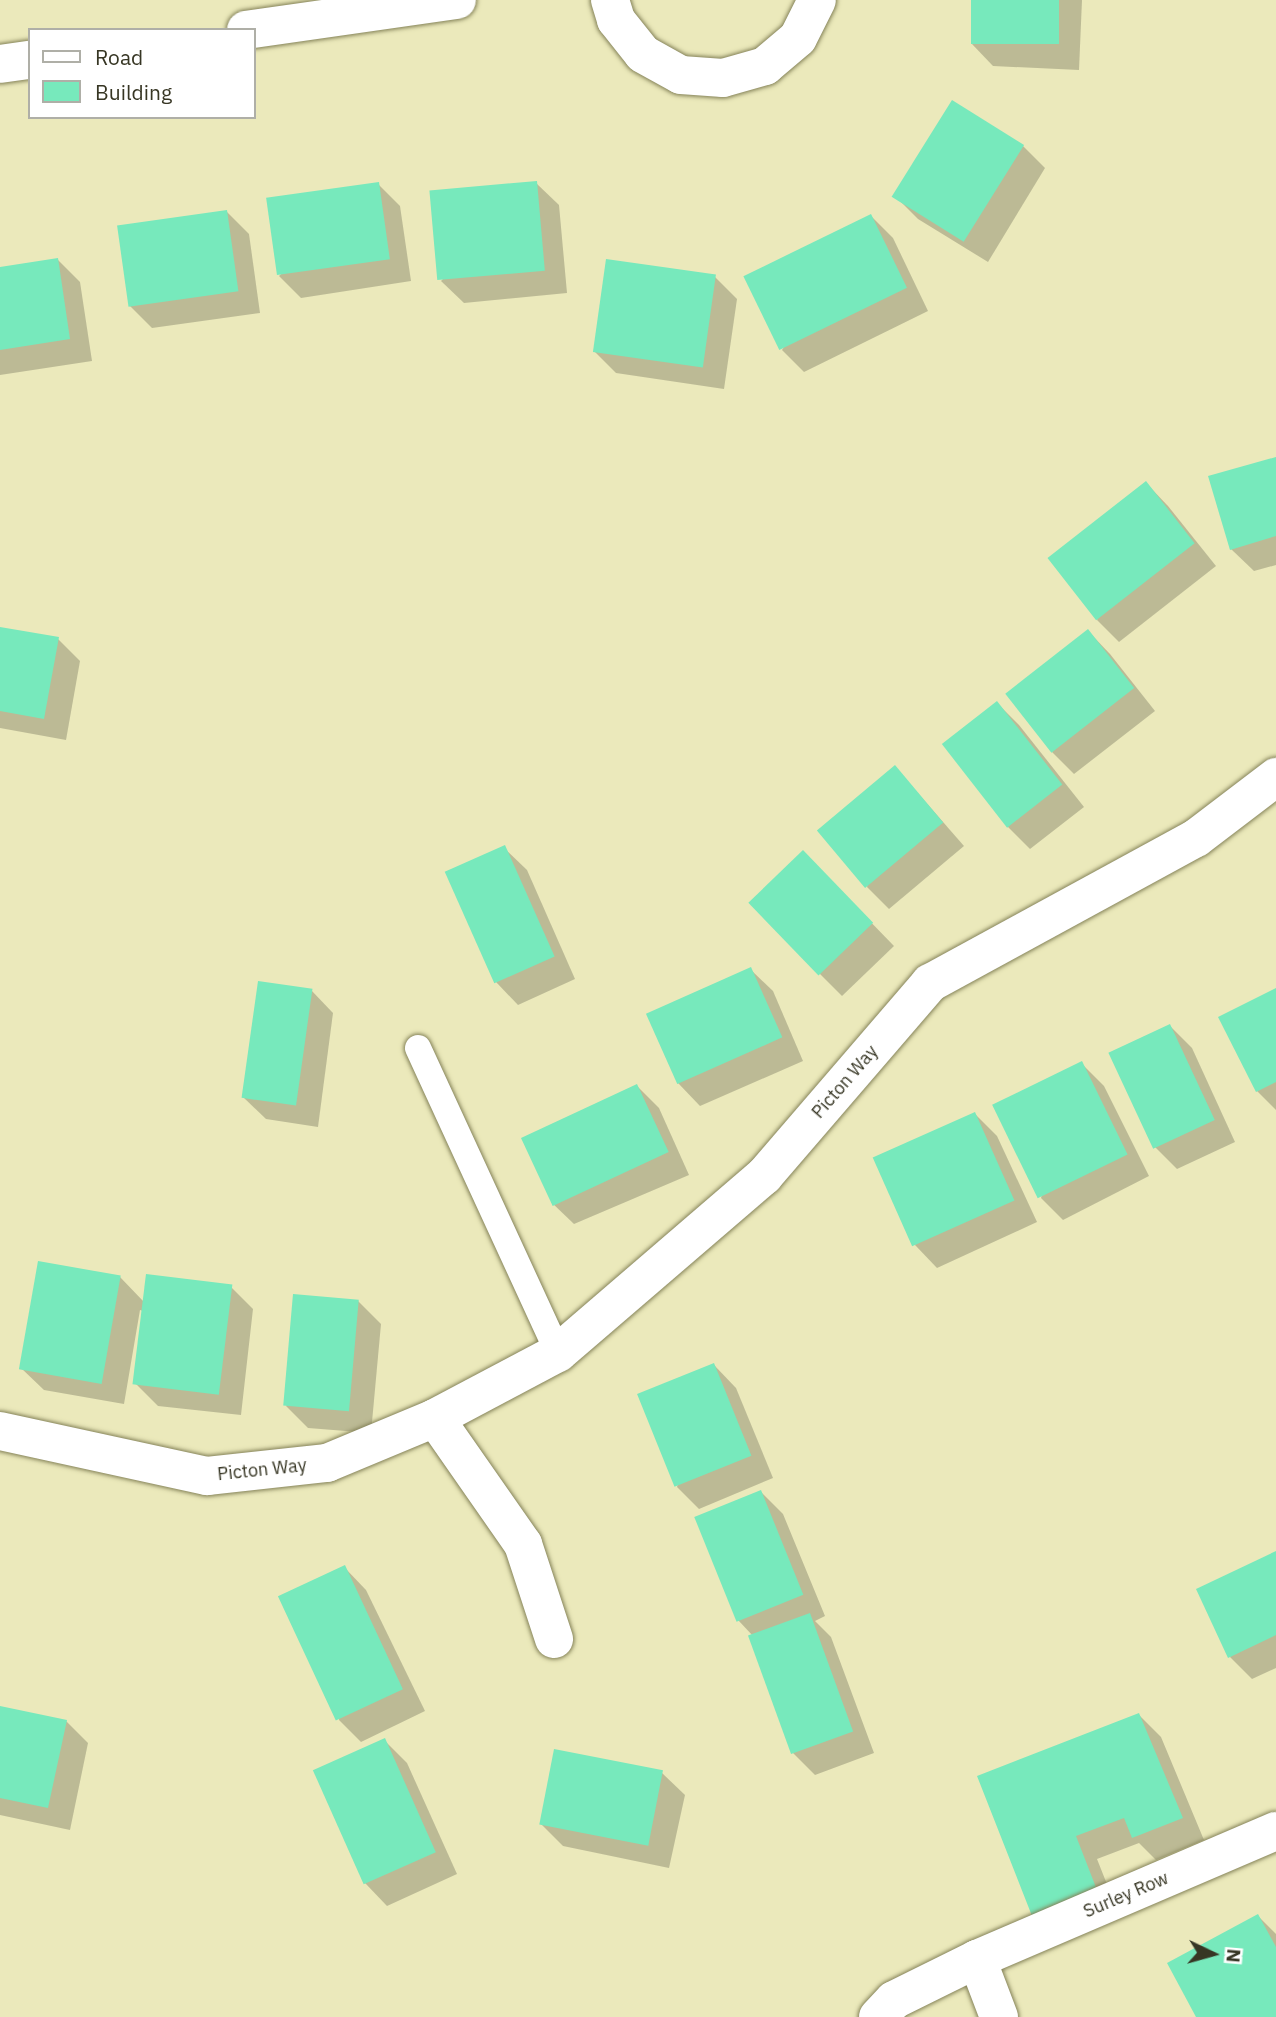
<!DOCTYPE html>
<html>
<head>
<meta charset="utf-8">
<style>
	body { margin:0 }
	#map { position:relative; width:1276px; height:2017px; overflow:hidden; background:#ebe9bb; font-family:"IBM Plex Sans",sans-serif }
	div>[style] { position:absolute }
	.shadow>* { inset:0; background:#0003 }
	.building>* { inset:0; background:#77e9bc; transform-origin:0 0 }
	.roads { filter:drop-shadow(0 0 2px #858359) drop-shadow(0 0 2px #858359) }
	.lane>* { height:26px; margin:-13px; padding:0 13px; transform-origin:13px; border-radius:13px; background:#fff }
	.street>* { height:38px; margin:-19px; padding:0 19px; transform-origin:19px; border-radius:19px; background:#fff }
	span { translate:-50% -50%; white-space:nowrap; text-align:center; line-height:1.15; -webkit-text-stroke:6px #fff; paint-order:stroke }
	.street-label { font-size:18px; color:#373624 }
	.legend { position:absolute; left:28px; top:28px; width:228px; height:91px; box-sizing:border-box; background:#fff; border:2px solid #afafa7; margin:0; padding:9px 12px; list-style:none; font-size:21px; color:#373624 }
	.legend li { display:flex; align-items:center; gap:14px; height:35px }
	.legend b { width:35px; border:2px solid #afafa7 }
	.north { position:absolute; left:1178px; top:1919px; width:70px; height:70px; -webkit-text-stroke:5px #fff; paint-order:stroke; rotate:95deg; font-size:19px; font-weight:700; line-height:28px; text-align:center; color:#373624 }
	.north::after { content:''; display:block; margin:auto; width:24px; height:32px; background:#373624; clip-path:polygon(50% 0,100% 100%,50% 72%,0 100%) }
</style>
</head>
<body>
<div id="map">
	<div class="shadow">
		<div style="clip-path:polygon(973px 0,1082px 0,1079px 70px,993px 66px,971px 43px)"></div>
		<div style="clip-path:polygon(1023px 146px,1045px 168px,988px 262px,918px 219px,896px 197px)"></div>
		<div style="clip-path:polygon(536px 183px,559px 205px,567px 293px,464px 303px,441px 281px)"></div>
		<div style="clip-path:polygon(378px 184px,400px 206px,411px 281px,301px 298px,279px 276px)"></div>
		<div style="clip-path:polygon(227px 212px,249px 234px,260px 313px,152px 328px,130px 306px)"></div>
		<div style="clip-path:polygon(871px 216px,893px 238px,928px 311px,804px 372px,782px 350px)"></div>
		<div style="clip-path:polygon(58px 260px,80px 282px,92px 361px,0 375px,0 269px)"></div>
		<div style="clip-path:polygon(715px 277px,737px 299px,724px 389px,616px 373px,594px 351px)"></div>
		<div style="clip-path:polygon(1276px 459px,1276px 565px,1254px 571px,1231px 549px)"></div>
		<div style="clip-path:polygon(1146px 483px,1168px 506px,1216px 566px,1119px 642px,1097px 620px)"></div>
		<div style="clip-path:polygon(0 628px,58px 639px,80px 661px,66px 740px,0 728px)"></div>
		<div style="clip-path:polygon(1088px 631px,1110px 654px,1155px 711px,1074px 774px,1052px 752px)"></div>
		<div style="clip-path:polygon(997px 703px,1019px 725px,1084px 807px,1030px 849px,1008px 827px)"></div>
		<div style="clip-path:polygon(895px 767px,964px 846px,889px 909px,867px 887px)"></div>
		<div style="clip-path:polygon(504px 848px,527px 870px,575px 979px,518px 1005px,496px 982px)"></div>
		<div style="clip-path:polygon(825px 875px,894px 946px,842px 996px,820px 974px)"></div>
		<div style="clip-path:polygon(750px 969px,773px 991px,803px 1061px,700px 1106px,678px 1083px,648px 1014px)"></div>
		<div style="clip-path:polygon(311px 990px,333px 1013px,318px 1127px,266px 1119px,243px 1097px)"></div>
		<div style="clip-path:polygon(1276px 990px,1276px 1110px,1257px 1091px)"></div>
		<div style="clip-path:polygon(1170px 1026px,1192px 1048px,1235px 1142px,1177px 1169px,1155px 1147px,1111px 1053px)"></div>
		<div style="clip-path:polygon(1082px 1064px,1104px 1086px,1149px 1176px,1063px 1220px,1041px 1198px)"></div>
		<div style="clip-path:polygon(637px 1086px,659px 1108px,689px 1175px,574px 1224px,551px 1202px)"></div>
		<div style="clip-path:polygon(975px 1114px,997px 1136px,1037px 1222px,937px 1268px,915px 1245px)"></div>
		<div style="clip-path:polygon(120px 1277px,144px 1302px,231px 1287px,253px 1309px,241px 1415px,158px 1406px,135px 1383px,143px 1311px,140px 1310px,124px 1404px,44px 1390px,21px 1368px)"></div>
		<div style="clip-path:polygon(358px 1301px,381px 1324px,371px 1433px,308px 1428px,286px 1406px)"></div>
		<div style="clip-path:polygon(714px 1365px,736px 1388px,773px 1478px,699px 1509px,677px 1487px)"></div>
		<div style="clip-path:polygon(761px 1492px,783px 1514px,825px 1616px,815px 1621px,831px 1637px,874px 1753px,815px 1775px,793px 1753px,753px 1636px,738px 1620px,696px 1518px)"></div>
		<div style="clip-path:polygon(1276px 1553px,1276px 1668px,1252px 1679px,1230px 1657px)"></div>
		<div style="clip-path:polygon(344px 1567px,366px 1590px,425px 1711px,361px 1742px,339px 1720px)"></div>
		<div style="clip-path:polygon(0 1707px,66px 1721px,88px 1743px,70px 1830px,0 1815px)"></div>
		<div style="clip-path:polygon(1139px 1715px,1161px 1737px,1204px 1840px,1156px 1860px,1139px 1843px,1097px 1859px,1118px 1912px,1033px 1915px)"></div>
		<div style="clip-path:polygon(384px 1740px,407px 1763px,457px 1874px,387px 1906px,365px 1883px,315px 1772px)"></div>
		<div style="clip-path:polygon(662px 1773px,685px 1795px,669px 1868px,563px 1846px,540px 1823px)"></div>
		<div style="clip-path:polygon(1258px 1916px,1276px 1934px,1276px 2017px,1198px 2017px)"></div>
	</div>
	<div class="building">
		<div style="left:971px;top:0;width:88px;height:44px"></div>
		<div style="left:952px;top:100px;width:85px;height:114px;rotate:32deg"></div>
		<div style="left:537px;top:181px;width:90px;height:108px;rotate:85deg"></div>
		<div style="left:379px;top:182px;width:78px;height:114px;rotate:82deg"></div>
		<div style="left:227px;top:210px;width:82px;height:111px;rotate:82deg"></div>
		<div style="left:871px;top:214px;width:82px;height:142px;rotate:64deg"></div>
		<div style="clip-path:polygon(58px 258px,70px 339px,0 350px,0 267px)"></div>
		<div style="left:606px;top:259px;width:111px;height:94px;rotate:8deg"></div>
		<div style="clip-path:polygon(1276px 457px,1276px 536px,1230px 550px,1208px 476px)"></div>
		<div style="left:1146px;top:481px;width:79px;height:125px;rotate:52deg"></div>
		<div style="clip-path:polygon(0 627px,59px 637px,44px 719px,0 711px)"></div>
		<div style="left:1088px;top:629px;width:75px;height:105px;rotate:52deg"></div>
		<div style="left:997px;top:701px;width:106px;height:70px;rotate:52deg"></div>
		<div style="left:895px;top:765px;width:75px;height:102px;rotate:50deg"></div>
		<div style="left:505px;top:845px;width:122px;height:66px;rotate:66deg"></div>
		<div style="left:803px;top:850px;width:101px;height:76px;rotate:46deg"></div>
		<div style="left:751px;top:967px;width:77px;height:115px;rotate:66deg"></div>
		<div style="left:258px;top:981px;width:55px;height:118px;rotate:8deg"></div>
		<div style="clip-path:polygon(1276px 988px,1276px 1082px,1256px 1092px,1218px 1017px)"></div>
		<div style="left:1170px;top:1024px;width:106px;height:68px;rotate:65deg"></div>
		<div style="left:1082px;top:1061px;width:104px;height:100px;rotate:64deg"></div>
		<div style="left:637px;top:1084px;width:75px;height:128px;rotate:65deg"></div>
		<div style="left:975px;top:1112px;width:97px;height:112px;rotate:66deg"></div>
		<div style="left:38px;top:1261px;width:84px;height:110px;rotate:10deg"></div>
		<div style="left:146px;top:1274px;width:87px;height:111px;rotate:7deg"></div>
		<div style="left:293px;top:1294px;width:66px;height:112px;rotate:5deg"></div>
		<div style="left:714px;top:1363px;width:100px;height:83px;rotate:68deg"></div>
		<div style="left:761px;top:1490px;width:113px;height:72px;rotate:68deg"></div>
		<div style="clip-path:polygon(1276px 1551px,1276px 1635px,1228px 1658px,1196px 1589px)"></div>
		<div style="left:345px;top:1565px;width:137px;height:74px;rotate:65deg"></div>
		<div style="left:810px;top:1613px;width:126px;height:66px;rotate:70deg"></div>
		<div style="clip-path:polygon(0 1706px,67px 1720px,48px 1808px,0 1798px)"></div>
		<div style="clip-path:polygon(1139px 1713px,1183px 1818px,1132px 1838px,1124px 1818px,1076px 1836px,1097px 1890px,1032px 1916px,977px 1776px)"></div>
		<div style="left:385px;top:1738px;width:125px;height:79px;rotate:66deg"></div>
		<div style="left:554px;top:1749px;width:111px;height:77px;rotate:11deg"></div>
		<div style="clip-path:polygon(1258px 1914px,1276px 1947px,1276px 2017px,1196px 2017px,1167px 1963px)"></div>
	</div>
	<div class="roads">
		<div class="lane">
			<div style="left:418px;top:1048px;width:336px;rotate:65.3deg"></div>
		</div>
		<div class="street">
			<div style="left:610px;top:0;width:21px;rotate:73deg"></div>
			<div style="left:616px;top:20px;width:43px;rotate:51.5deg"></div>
			<div style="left:643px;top:54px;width:43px;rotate:28.9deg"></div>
			<div style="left:681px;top:75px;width:42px;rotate:4.1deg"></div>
			<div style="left:723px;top:78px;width:44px;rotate:-15.9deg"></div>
			<div style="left:765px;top:66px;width:43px;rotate:-40.3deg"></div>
			<div style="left:798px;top:38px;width:42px;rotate:-63.4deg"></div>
			<div style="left:246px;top:30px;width:213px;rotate:-8.1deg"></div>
			<div style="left:0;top:64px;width:30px;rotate:-8deg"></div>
			<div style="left:435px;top:1418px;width:154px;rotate:55.1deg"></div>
			<div style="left:523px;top:1544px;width:100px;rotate:71.9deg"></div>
			<div style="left:0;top:1431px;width:212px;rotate:12.3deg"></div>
			<div style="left:207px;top:1476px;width:121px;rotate:-6.2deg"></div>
			<div style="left:327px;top:1463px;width:117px;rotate:-22.6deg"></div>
			<div style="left:435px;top:1418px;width:139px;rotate:-27.9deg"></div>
			<div style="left:558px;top:1353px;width:272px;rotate:-40.7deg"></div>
			<div style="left:764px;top:1176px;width:255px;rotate:-49.3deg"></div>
			<div style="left:930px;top:983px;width:303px;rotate:-28.6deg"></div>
			<div style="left:1196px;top:838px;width:101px;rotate:-37.3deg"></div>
			<div style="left:977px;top:1959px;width:62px;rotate:69.2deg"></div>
			<div style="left:878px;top:2017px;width:23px;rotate:-47deg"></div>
			<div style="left:894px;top:2000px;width:93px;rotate:-26.3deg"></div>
			<div style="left:977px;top:1959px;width:325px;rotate:-23.2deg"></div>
		</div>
	</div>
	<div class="street-label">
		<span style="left:845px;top:1082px;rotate:-49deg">Picton Way</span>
		<span style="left:262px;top:1470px;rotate:-6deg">Picton Way</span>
		<span style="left:1126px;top:1895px;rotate:-23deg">Surley Row</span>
	</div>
	<ul class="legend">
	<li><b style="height:9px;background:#fff"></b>Road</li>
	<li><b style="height:19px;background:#77e9bc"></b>Building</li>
	</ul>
	<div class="north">N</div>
</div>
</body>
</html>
